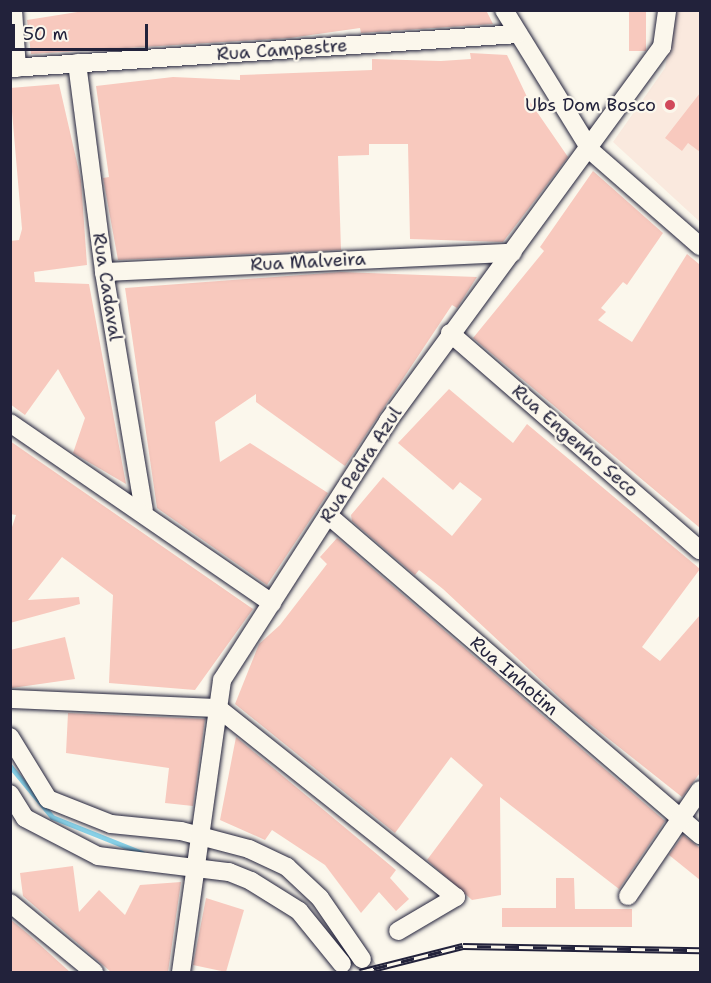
<!DOCTYPE html>
<html>
<head>
<meta charset="utf-8">
<style>
	body { margin:0 }
	#map { position:relative; width:711px; height:983px; overflow:hidden; background:#fbf7ec; font-family:"Shantell Sans",sans-serif }
	div>[style] { position:absolute }
	.built>* { inset:0; background:#fae9de }
	.stream>* { height:5px; margin:-2.5px; padding:0 2.5px; transform-origin:2.5px; border-radius:2.5px; background:#88d2e8 }
	.building>* { inset:0; background:#f8c9be; transform-origin:0 0 }
	.minor-tunnel>* { height:18px; margin-top:-9px; transform-origin:0; background:repeating-linear-gradient(90deg,#d0ccc9 0 18px,transparent 0 27px) }
	.roads { filter:drop-shadow(0 0 2px #22223b) drop-shadow(0 0 2px #22223b) }
	.minor>* { height:18px; margin:-9px; padding:0 9px; transform-origin:9px; border-radius:9px; background:#fbf7ec }
	.rail>* { height:7px; margin-top:-3.5px; transform-origin:0; background:repeating-linear-gradient(90deg,#fbf7ec 0 14px,#22223b 0 28px); box-sizing:border-box; border-block:2px solid #22223b }
	.dots>* { width:16px; height:16px; translate:-50% -50%; box-sizing:border-box; border:3px solid #fbf7ec; border-radius:50% }
	span { translate:-50% -50%; white-space:nowrap; text-align:center; line-height:1.15; -webkit-text-stroke:4.5px #fbf7ec; paint-order:stroke }
	.street-label { font-size:18px; color:#22223b }
	.poi-label { font-size:18px; color:#22223b }
	.right { translate:-100% -50%; text-align:right }
	.frame { position:absolute; inset:0; border:12px solid #22223b; pointer-events:none }
	.scale { position:absolute; left:12px; top:24px; width:136px; height:27px; box-sizing:border-box; border:3px solid #22223b; border-top:0; padding-left:8px; font-size:18px; line-height:21px; white-space:nowrap; color:#22223b; -webkit-text-stroke:4px #fbf7ec; paint-order:stroke }
</style>
</head>
<body>
<div id="map">
	<div class="built">
		<div style="clip-path:polygon(677px 11px,700px 11px,700px 222px,613px 142px,665px 68px)"></div>
	</div>
	<div class="stream">
		<div style="left:10px;top:766px;width:66px;rotate:50.5deg"></div>
		<div style="left:52px;top:817px;width:97px;rotate:21.8deg"></div>
	</div>
	<div class="building">
		<div style="clip-path:polygon(90px 10px,486px 10px,493px 24px,361px 33px,360px 28px,290px 38px,31px 54px,27px 20px)"></div>
		<div style="left:629px;top:10px;width:17px;height:41px"></div>
		<div style="clip-path:polygon(470px 53px,507px 55px,528px 99px,568px 157px,503px 242px,410px 239px,408px 144px,369px 144px,369px 155px,338px 156px,341px 250px,118px 260px,103px 178px,109px 177px,96px 86px,173px 77px,240px 80px,240px 75px,372px 70px,372px 59px,441px 61px,471px 59px)"></div>
		<div style="clip-path:polygon(59px 84px,81px 180px,87px 265px,34px 272px,35px 282px,89px 284px,126px 484px,73px 453px,85px 418px,58px 369px,25px 415px,10px 404px,10px 241px,19px 240px,22px 229px,10px 88px)"></div>
		<div style="clip-path:polygon(700px 93px,700px 152px,688px 143px,682px 151px,665px 138px)"></div>
		<div style="clip-path:polygon(593px 171px,663px 233px,627px 285px,623px 282px,601px 308px,606px 312px,598px 320px,632px 342px,687px 254px,699px 264px,700px 528px,473px 338px,544px 251px,540px 247px)"></div>
		<div style="clip-path:polygon(341px 272px,477px 277px,457px 308px,452px 305px,345px 466px,256px 402px,256px 394px,215px 422px,220px 462px,250px 443px,328px 493px,267px 585px,157px 508px,125px 288px)"></div>
		<div style="clip-path:polygon(449px 389px,513px 443px,527px 424px,700px 569px,642px 647px,660px 661px,700px 615px,700px 773px,682px 797px,576px 713px,443px 589px,419px 570px,415px 575px,352px 521px,351px 515px,383px 477px,452px 536px,482px 499px,460px 482px,453px 490px,398px 443px)"></div>
		<div style="clip-path:polygon(10px 441px,253px 609px,195px 690px,109px 683px,113px 595px,62px 557px,28px 600px,79px 597px,80px 604px,10px 623px,10px 533px,16px 515px,10px 514px)"></div>
		<div style="clip-path:polygon(337px 538px,665px 821px,619px 889px,500px 797px,501px 895px,472px 900px,427px 860px,483px 785px,451px 757px,395px 833px,235px 704px,259px 644px,280px 625px,327px 564px,320px 557px)"></div>
		<div style="clip-path:polygon(65px 637px,75px 679px,12px 688px,10px 650px)"></div>
		<div style="clip-path:polygon(68px 713px,205px 719px,193px 806px,165px 803px,169px 768px,66px 753px)"></div>
		<div style="clip-path:polygon(236px 737px,396px 870px,390px 878px,409px 899px,396px 911px,379px 892px,361px 913px,325px 865px,272px 830px,265px 840px,220px 820px)"></div>
		<div style="clip-path:polygon(683px 835px,700px 848px,700px 880px,669px 855px)"></div>
		<div style="clip-path:polygon(73px 866px,79px 912px,99px 890px,125px 915px,140px 885px,181px 882px,168px 972px,111px 972px,23px 896px,20px 873px)"></div>
		<div style="clip-path:polygon(556px 878px,574px 878px,575px 909px,632px 909px,632px 927px,502px 927px,502px 908px,556px 908px)"></div>
		<div style="clip-path:polygon(206px 898px,244px 910px,226px 972px,193px 965px)"></div>
		<div style="clip-path:polygon(10px 919px,28px 934px,70px 972px,10px 972px)"></div>
	</div>
	<div class="minor-tunnel">
		<div style="left:362px;top:959px;width:15px;rotate:58deg"></div>
	</div>
	<div class="roads">
		<div class="minor">
			<div style="left:13px;top:10px;width:58px;rotate:86.1deg"></div>
			<div style="left:504px;top:10px;width:166px;rotate:58.3deg"></div>
			<div style="left:591px;top:151px;width:145px;rotate:41.1deg"></div>
			<div style="left:77px;top:63px;width:211px;rotate:82.6deg"></div>
			<div style="left:104px;top:272px;width:241px;rotate:80.5deg"></div>
			<div style="left:10px;top:68px;width:509px;rotate:-3.83deg"></div>
			<div style="left:104px;top:272px;width:409px;rotate:-2.7deg"></div>
			<div style="left:450px;top:333px;width:331px;rotate:41deg"></div>
			<div style="left:10px;top:423px;width:318px;rotate:34.5deg"></div>
			<div style="left:328px;top:515px;width:491px;rotate:40.7deg"></div>
			<div style="left:10px;top:699px;width:208px;rotate:2.5deg"></div>
			<div style="left:218px;top:708px;width:304px;rotate:38.5deg"></div>
			<div style="left:456px;top:897px;width:67px;rotate:149.6deg"></div>
			<div style="left:10px;top:737px;width:73px;rotate:58.5deg"></div>
			<div style="left:48px;top:799px;width:68px;rotate:21.6deg"></div>
			<div style="left:111px;top:824px;width:70px;rotate:5.7deg"></div>
			<div style="left:181px;top:831px;width:70px;rotate:14.8deg"></div>
			<div style="left:249px;top:849px;width:42px;rotate:25.3deg"></div>
			<div style="left:287px;top:867px;width:45px;rotate:43.2deg"></div>
			<div style="left:320px;top:898px;width:74px;rotate:55.5deg"></div>
			<div style="left:10px;top:794px;width:28px;rotate:58deg"></div>
			<div style="left:25px;top:818px;width:82px;rotate:27.5deg"></div>
			<div style="left:98px;top:856px;width:132px;rotate:7deg"></div>
			<div style="left:229px;top:872px;width:24px;rotate:22deg"></div>
			<div style="left:251px;top:881px;width:57px;rotate:32deg"></div>
			<div style="left:299px;top:911px;width:68px;rotate:50.9deg"></div>
			<div style="left:628px;top:896px;width:128px;rotate:-55.8deg"></div>
			<div style="left:10px;top:903px;width:109px;rotate:39.4deg"></div>
			<div style="left:181px;top:972px;width:295px;rotate:-82deg"></div>
			<div style="left:222px;top:680px;width:308px;rotate:-57.3deg"></div>
			<div style="left:388px;top:421px;width:464px;rotate:-53.8deg"></div>
			<div style="left:662px;top:47px;width:37px;rotate:-82deg"></div>
		</div>
	</div>
	<div class="rail">
		<div style="left:360px;top:972px;width:106px;rotate:-14.2deg"></div>
		<div style="left:463px;top:946px;width:237px;rotate:1deg"></div>
	</div>
	<div class="dots">
		<div style="left:670px;top:105px;background:#d1495b"></div>
	</div>
	<div class="street-label">
		<span style="left:282px;top:50px;rotate:-4deg">Rua Campestre</span>
		<span style="left:308px;top:262px;rotate:-3deg">Rua Malveira</span>
		<span style="left:107px;top:287px;rotate:81deg">Rua Cadaval</span>
		<span style="left:575px;top:441px;rotate:41deg">Rua Engenho Seco</span>
		<span style="left:361px;top:465px;rotate:-57deg">Rua Pedra Azul</span>
		<span style="left:514px;top:676px;rotate:41deg">Rua Inhotim</span>
	</div>
	<div class="poi-label">
		<span class="right" style="left:656px;top:105px">Ubs Dom Bosco</span>
	</div>
	<div class="frame"></div>
	<div class="scale">50 m</div>
</div>
</body>
</html>
